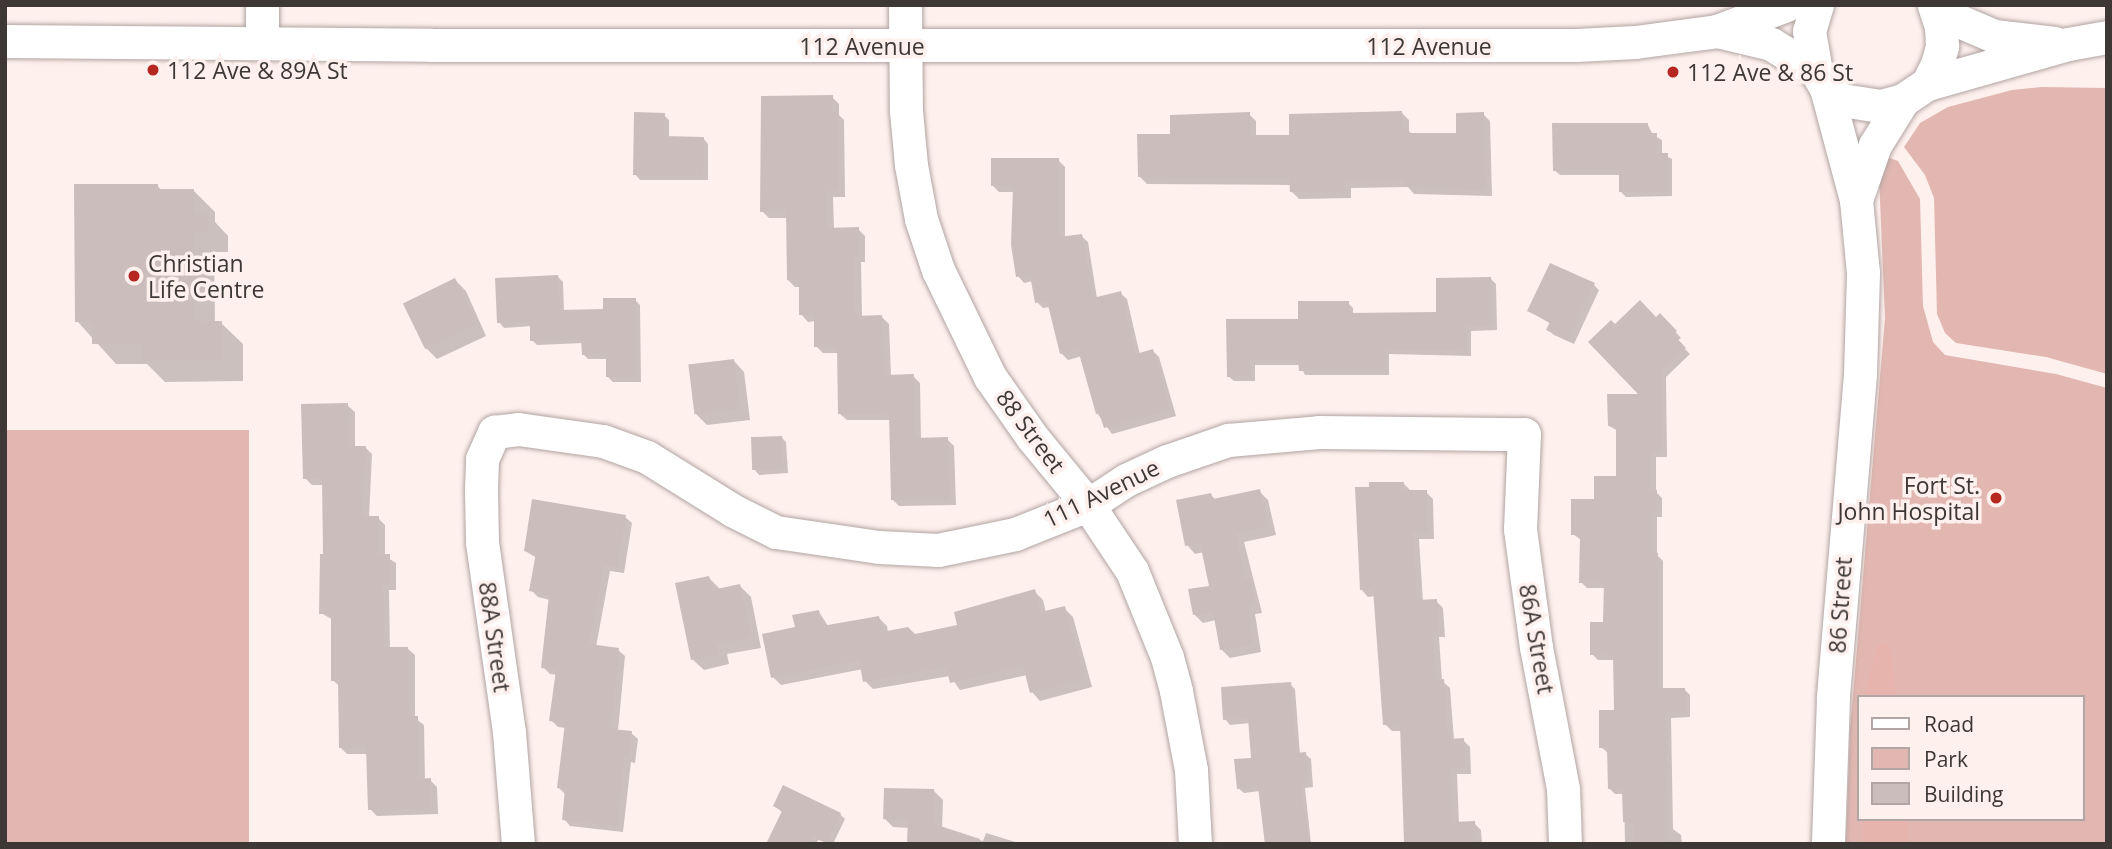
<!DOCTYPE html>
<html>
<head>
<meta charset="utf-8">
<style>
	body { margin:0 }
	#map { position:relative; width:2112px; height:849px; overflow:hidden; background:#fef0ed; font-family:"Open Sans",sans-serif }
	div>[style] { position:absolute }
	.green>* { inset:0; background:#e2b7b1; transform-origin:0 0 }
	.forest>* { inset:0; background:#e7b4ad; transform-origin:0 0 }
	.shadow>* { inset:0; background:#0003 }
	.building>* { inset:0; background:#cbbdbb; transform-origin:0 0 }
	.roads { filter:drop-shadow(0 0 2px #b1a4a2) drop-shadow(0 0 2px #b1a4a2) }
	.minor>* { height:33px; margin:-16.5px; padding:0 16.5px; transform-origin:16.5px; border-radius:16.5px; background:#fff }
	.dots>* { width:19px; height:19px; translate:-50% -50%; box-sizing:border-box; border:4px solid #fef0ed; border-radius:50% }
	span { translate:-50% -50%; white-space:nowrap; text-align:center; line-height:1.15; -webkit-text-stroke:7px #fef0ed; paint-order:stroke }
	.street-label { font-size:23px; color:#3d3736 }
	.poi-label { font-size:23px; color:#3d3736 }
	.left { translate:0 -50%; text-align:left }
	.right { translate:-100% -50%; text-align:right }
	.frame { position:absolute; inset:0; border:7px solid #3d3736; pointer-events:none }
	.legend { position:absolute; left:1857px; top:695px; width:228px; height:126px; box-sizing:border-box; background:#fef0ed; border:2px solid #b1a6a4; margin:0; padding:9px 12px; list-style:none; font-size:21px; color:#3d3736 }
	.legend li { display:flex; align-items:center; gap:14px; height:35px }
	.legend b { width:35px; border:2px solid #b1a6a4 }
</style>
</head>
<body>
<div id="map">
	<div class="green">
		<div style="clip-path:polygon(2042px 87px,2107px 88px,2107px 374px,2046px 357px,1956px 343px,1945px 333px,1937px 314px,1934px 198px,1925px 175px,1904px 147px,1920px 123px,1948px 107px,2012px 90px)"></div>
		<div style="clip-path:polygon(evenodd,1884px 156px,1898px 161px,1920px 199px,1923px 306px,1933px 342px,1945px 355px,2056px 374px,2107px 388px,2107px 844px,1846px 844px,1850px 730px,1885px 318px,1879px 177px,1884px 156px,1858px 697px,2082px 697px,2082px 819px,1858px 819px,1858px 697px)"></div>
		<div style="left:5px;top:430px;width:244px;height:414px"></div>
	</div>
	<div class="forest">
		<div style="clip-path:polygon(1884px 642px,1891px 647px,1896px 697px,1864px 697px,1877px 645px)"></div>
		<div style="left:1863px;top:819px;width:45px;height:25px"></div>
	</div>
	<div class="shadow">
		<div style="clip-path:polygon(832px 97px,839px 104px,839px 115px,844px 120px,845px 197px,833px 197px,834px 229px,858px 229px,865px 236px,865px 262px,861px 262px,862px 317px,882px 317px,889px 324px,891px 376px,913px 376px,920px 383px,921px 440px,947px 439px,954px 446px,956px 505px,899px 506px,892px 499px,890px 420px,847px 420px,839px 413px,839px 353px,823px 353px,816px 346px,816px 321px,808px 322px,801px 314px,801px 287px,795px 287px,788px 280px,788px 218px,769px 218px,762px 211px)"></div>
		<div style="clip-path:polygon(1402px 113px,1409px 120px,1409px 131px,1413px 135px,1458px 134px,1483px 114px,1490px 121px,1492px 196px,1414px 194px,1408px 187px,1351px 188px,1351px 198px,1299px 199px,1291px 191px,1291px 185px,1147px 184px,1139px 176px,1172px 136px,1249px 114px,1256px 121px,1256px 137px,1291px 137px)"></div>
		<div style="clip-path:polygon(664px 115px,669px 120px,669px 138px,703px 138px,708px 144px,708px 180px,640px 180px,635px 174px)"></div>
		<div style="clip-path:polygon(1648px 125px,1653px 135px,1662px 140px,1662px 154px,1672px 159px,1672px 196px,1626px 197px,1621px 192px,1621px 175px,1560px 175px,1554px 170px)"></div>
		<div style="clip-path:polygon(1058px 160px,1065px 167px,1065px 238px,1081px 236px,1088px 242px,1097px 298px,1120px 293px,1127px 299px,1140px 355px,1153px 351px,1159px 357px,1176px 416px,1112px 434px,1097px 413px,1082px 356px,1068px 360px,1061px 353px,1050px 307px,1043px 308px,1037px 302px,1033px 281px,1024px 283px,1018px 276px,1015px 192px,999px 192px,993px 186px)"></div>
		<div style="clip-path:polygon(157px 185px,162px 191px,193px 190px,215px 212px,215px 222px,228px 236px,228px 252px,214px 252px,215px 323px,221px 323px,243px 344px,243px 381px,165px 382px,147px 364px,116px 364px,77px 321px)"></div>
		<div style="clip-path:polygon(558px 277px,563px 282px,564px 311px,604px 311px,635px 300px,640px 305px,641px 382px,613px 382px,608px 377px,608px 359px,588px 359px,583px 354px,583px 343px,537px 345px,532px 340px,532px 326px,504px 328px,499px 322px)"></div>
		<div style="clip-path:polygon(1491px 279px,1496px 284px,1497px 330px,1471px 331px,1471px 356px,1389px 354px,1389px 375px,1305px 375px,1300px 365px,1255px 365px,1255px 381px,1234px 381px,1228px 376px,1300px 321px,1348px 303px,1353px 308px,1353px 314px,1438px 314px)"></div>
		<div style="clip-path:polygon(455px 280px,466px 291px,486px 336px,437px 359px,426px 348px)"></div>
		<div style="clip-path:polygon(1594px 285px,1599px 290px,1574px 344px,1554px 335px,1548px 330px,1551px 324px,1529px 311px)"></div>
		<div style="clip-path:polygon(1657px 320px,1666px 321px,1681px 338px,1677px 341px,1690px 354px,1666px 377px,1667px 457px,1656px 457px,1656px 492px,1662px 498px,1662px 517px,1657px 517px,1657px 555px,1663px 561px,1663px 690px,1684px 689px,1690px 695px,1690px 717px,1671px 718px,1673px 829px,1681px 835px,1682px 844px,1625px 844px,1624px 794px,1615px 794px,1609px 788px,1608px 753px,1601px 747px,1616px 712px,1615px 660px,1598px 660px,1592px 654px,1605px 624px,1605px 588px,1587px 588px,1581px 582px,1581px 540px,1573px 534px,1596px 500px,1618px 478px,1618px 431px,1609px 426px,1642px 395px,1615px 326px)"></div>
		<div style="clip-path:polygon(733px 360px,744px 372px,750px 420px,707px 425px,696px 414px)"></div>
		<div style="clip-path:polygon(347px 405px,355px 412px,355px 448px,365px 447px,372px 454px,369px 518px,378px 518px,385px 525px,385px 556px,396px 563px,396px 590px,389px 590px,390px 649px,407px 648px,415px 655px,415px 718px,424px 725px,425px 780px,430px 780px,437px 787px,438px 814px,377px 816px,370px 809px,368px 754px,347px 754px,340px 747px,340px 687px,333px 680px,333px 620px,321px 613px,325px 556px,324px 485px,312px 485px,305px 478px)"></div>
		<div style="clip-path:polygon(781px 437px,786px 442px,788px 473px,759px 475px,754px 469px)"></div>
		<div style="clip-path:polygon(1404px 484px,1411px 491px,1426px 492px,1433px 499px,1434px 539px,1419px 539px,1423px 602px,1436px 601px,1443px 608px,1445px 637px,1439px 637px,1442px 681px,1450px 688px,1454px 740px,1463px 740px,1470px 747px,1471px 774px,1457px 774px,1459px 824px,1474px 823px,1481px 830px,1482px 844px,1408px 844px,1402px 731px,1392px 731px,1385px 724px,1375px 596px,1368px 597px,1361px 589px)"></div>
		<div style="clip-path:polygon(1259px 491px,1268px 500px,1276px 535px,1244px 542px,1262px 613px,1255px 614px,1261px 652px,1230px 658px,1221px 649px,1216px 620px,1203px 623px,1194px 614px,1212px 587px,1204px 552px,1195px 554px,1187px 545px,1211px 495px,1216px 500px)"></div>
		<div style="clip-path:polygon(625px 517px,632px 523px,624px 573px,610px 571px,596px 647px,618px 650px,625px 656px,618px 731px,631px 733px,638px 739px,635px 763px,631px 762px,623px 832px,570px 826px,564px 819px,566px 795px,559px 788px,566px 728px,558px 727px,551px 720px,557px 675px,550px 674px,543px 667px,550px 600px,538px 597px,531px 590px,537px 558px,525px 551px)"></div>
		<div style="clip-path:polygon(709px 578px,720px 589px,740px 586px,751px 597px,761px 648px,727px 654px,729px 664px,704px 670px,692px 659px)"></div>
		<div style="clip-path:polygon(1034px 591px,1043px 600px,1046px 613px,1064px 608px,1073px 617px,1092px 687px,1040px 701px,1032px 692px,1027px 675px,960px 690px,950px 676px,873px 689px,865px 681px,863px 669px,781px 685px,773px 677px,797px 628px,819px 612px,828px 626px,879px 618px,887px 626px,888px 632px,915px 636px,959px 627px)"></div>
		<div style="clip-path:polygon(1290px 684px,1295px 689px,1300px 755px,1305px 754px,1311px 759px,1313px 787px,1305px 788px,1311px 844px,1265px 844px,1260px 791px,1244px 793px,1238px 788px,1253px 759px,1250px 723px,1230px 725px,1225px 719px)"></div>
		<div style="clip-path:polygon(934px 791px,943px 800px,942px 829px,983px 841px,986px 833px,1022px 844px,911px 844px,909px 828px,893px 827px,885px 819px)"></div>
		<div style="clip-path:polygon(775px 806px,840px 814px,845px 819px,833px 844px,818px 840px,816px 844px,768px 844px,783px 813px)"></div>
	</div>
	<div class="building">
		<div style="clip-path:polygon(833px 95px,833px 111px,838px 111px,838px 190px,827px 191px,827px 228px,859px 227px,859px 255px,855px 256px,855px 316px,882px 315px,885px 375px,914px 374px,915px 438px,948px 437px,949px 499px,891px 500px,889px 413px,838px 414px,837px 347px,814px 347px,814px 315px,799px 315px,799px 280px,787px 280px,786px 211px,760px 212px,761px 96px)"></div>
		<div style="clip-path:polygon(1402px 111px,1403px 129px,1409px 129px,1409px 133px,1456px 133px,1456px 113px,1484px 112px,1485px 190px,1405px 187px,1405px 181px,1344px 181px,1344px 191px,1290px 192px,1289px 178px,1138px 177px,1137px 134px,1170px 134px,1170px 115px,1250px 112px,1250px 135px,1289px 135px,1289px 114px)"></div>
		<div style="clip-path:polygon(634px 112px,665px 113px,664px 136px,704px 137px,703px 176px,633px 175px)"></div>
		<div style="clip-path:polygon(1552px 123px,1648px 123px,1648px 133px,1657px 133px,1657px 153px,1668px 153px,1668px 192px,1619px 192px,1619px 170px,1553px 171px)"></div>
		<div style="clip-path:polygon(991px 158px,1059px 158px,1059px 237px,1082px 234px,1093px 298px,1121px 291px,1136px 354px,1153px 349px,1170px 410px,1104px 428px,1099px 413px,1096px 414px,1078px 350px,1060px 354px,1047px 301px,1035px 303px,1030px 275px,1016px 277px,1011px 245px,1013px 186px,991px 186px)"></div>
		<div style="clip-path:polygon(74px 184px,158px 184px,158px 189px,194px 189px,194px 213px,207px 212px,208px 232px,194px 232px,194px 321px,222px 321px,222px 360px,142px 361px,141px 343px,92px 344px,92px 322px,75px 322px)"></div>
		<div style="clip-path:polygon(1550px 263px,1595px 283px,1568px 340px,1546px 330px,1550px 322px,1527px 311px)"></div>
		<div style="clip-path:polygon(558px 275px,560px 310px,603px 309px,603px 298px,636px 298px,636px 377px,606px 377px,606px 354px,582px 355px,581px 339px,530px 341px,530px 322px,497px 323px,495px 278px)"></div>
		<div style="clip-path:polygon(1491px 277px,1492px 326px,1466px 326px,1467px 351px,1385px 349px,1385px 371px,1299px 371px,1298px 360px,1250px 360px,1251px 377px,1227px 377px,1226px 319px,1298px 319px,1298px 301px,1349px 301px,1349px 313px,1436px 312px,1436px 278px)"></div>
		<div style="left:455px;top:278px;width:51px;height:58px;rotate:64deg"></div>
		<div style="clip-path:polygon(1640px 300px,1656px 317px,1660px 313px,1677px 331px,1673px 334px,1686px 348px,1661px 371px,1662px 452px,1651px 452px,1651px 490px,1657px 490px,1657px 512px,1652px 512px,1652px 553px,1658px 553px,1658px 688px,1685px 688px,1685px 712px,1666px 713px,1668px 844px,1634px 844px,1634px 822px,1623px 822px,1622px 789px,1608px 789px,1607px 748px,1599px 748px,1599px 710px,1614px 710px,1613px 655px,1590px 655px,1590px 622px,1603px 622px,1604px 583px,1579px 583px,1580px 535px,1571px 535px,1571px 499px,1594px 499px,1594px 476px,1616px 476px,1616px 426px,1608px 426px,1607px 394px,1638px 394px,1588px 342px,1611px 320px,1615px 324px)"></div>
		<div style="left:734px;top:359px;width:50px;height:46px;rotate:83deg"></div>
		<div style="clip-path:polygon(348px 403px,349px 446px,366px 446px,362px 516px,379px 516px,379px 554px,390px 554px,390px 584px,383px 584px,384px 647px,408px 647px,409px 716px,418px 716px,418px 779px,431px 778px,431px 808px,368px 810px,366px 747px,339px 748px,338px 681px,331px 681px,331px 614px,319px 614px,320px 554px,323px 554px,322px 478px,303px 479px,301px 404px)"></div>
		<div style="left:782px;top:436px;width:33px;height:31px;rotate:88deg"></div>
		<div style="clip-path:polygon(1369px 482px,1404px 482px,1404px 490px,1427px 490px,1427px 532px,1413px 532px,1417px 600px,1437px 599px,1438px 630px,1433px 631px,1436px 680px,1444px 679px,1448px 739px,1464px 738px,1465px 767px,1451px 768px,1453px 822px,1475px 821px,1476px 844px,1404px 844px,1400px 724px,1383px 725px,1373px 589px,1360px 590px,1355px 487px,1369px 487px)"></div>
		<div style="clip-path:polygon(1260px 489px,1268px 527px,1236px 534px,1245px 579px,1250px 578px,1255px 604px,1247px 606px,1254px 644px,1220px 650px,1213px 612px,1193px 615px,1188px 589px,1209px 586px,1200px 543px,1185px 546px,1176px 500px,1211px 493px,1213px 499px)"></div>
		<div style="clip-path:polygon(532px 499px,626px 515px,617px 567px,604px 565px,589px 644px,619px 648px,611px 729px,632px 731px,629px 757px,624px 756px,617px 826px,562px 820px,565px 789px,557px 788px,565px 723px,549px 721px,556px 670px,541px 668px,549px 595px,529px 591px,536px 553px,524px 551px)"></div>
		<div style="clip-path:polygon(709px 576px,712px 590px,740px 584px,751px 637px,717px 644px,719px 654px,691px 660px,675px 583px)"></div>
		<div style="clip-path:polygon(1035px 589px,1041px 612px,1065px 606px,1084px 679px,1030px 693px,1023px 666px,950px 683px,946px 667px,863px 682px,859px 660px,771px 678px,762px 634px,795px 627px,792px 615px,819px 610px,822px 626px,879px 616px,882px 632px,908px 627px,915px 634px,957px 625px,954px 612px)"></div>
		<div style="clip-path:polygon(1291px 682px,1296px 753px,1306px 752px,1309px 782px,1300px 783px,1309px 844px,1265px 844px,1258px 787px,1237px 789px,1234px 759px,1251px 758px,1248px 718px,1223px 720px,1221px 687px)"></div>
		<div style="clip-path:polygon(783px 785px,841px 813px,826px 843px,813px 836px,809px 844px,766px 844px,782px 811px,773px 806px)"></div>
		<div style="clip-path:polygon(884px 788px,934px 789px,934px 824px,980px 839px,979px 844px,907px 843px,908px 820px,883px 819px)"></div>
	</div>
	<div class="roads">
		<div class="minor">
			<div style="left:905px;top:5px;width:106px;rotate:89.5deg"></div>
			<div style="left:906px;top:111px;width:54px;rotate:84.7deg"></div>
			<div style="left:911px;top:165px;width:55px;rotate:79.5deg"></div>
			<div style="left:921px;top:219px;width:54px;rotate:71.6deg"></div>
			<div style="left:938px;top:270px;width:119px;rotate:64.1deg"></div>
			<div style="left:990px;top:377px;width:73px;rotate:55deg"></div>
			<div style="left:1032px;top:437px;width:88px;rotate:50.5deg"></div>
			<div style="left:1088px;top:505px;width:79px;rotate:56.3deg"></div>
			<div style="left:1132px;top:571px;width:93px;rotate:67.9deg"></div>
			<div style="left:1167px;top:657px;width:35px;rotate:75deg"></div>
			<div style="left:1176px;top:691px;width:80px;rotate:79.2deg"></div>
			<div style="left:1191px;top:770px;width:74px;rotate:86.9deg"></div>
			<div style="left:1817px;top:5px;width:27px;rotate:107deg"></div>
			<div style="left:1809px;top:31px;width:41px;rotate:80.1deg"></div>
			<div style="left:1816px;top:71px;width:20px;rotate:60deg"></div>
			<div style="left:1826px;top:88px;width:20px;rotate:37deg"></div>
			<div style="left:1842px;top:100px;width:39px;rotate:9deg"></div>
			<div style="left:1881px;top:106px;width:23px;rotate:-15deg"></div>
			<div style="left:1903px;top:100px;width:29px;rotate:-34deg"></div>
			<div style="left:1927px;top:84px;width:22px;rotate:-63deg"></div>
			<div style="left:1937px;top:64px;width:19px;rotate:-74deg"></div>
			<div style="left:1942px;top:46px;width:19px;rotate:-93deg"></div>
			<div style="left:1941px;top:27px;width:23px;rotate:-108deg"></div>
			<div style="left:1938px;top:12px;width:61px;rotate:23.2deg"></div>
			<div style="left:1994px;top:36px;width:61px;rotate:6.5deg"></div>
			<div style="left:1717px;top:31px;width:56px;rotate:13.5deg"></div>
			<div style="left:1771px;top:44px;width:52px;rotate:31deg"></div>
			<div style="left:5px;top:41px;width:426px;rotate:0.5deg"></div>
			<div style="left:431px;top:45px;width:1145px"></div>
			<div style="left:1576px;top:45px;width:59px;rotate:-2.9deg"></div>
			<div style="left:1635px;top:42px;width:83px;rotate:-7.6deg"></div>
			<div style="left:1717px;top:31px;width:74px;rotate:-20.6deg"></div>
			<div style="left:262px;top:43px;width:38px;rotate:-90deg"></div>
			<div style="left:1927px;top:84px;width:147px;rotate:-15.8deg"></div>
			<div style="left:2068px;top:44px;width:40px;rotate:-10deg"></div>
			<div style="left:1826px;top:88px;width:116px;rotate:75deg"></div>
			<div style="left:1856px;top:200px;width:73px;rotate:84.5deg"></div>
			<div style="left:1863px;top:273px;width:101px;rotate:91.7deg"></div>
			<div style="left:1860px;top:374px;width:325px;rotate:94.8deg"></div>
			<div style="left:1833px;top:698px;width:146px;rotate:92deg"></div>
			<div style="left:1856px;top:200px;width:58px;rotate:-70.9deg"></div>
			<div style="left:1875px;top:145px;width:53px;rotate:-58.1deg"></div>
			<div style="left:518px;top:844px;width:112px;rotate:-94.6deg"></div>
			<div style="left:509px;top:732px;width:192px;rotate:-98.1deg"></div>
			<div style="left:482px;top:542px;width:52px;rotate:-91.1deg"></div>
			<div style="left:481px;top:490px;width:31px;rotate:-88deg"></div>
			<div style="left:482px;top:459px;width:30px;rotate:-66deg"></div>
			<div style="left:494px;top:432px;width:24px;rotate:-7deg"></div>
			<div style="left:518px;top:429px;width:86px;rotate:8deg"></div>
			<div style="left:603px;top:441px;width:47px;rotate:20deg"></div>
			<div style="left:647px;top:457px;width:100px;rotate:31.9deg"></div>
			<div style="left:732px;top:510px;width:49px;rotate:26.6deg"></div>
			<div style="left:776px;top:532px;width:104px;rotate:8.3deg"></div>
			<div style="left:879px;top:547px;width:59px;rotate:2.9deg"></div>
			<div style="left:938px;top:550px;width:79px;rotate:-11.7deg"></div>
			<div style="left:1015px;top:534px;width:79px;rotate:-21.7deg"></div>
			<div style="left:1088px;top:505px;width:45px;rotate:-33.3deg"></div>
			<div style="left:1126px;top:480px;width:45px;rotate:-24.9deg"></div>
			<div style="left:1167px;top:461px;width:65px;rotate:-19deg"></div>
			<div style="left:1228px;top:440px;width:91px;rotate:-5deg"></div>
			<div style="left:1319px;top:432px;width:205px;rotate:0.6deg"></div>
			<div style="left:1524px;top:434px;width:95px;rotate:92.4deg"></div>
			<div style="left:1520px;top:529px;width:119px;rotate:82.3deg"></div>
			<div style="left:1536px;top:647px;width:145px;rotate:79.2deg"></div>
			<div style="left:1563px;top:789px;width:55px;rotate:87.9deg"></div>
		</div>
	</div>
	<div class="dots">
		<div style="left:153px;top:70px;background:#b62721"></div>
		<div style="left:1673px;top:72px;background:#b62721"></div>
		<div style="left:134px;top:276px;background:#b62721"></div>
		<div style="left:1996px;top:498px;background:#b62721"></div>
	</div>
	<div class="street-label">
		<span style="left:862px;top:46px">112 Avenue</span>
		<span style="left:1429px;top:46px">112 Avenue</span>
		<span style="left:1031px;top:431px;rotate:53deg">88 Street</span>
		<span style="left:1101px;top:493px;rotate:-26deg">111 Avenue</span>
		<span style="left:1840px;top:605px;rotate:-86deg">86 Street</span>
		<span style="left:495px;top:637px;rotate:82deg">88A Street</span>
		<span style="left:1537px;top:639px;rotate:80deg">86A Street</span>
	</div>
	<div class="poi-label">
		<span class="left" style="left:167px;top:70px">112 Ave &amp; 89A St</span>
		<span class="left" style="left:1687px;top:72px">112 Ave &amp; 86 St</span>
		<span class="left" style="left:148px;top:276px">Christian<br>Life Centre</span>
		<span class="right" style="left:1980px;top:498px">Fort St.<br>John Hospital</span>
	</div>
	<div class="frame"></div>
	<ul class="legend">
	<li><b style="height:9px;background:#fff"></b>Road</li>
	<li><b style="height:19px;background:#e2b7b1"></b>Park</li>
	<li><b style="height:19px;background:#cbbdbb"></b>Building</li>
	</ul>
</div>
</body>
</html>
